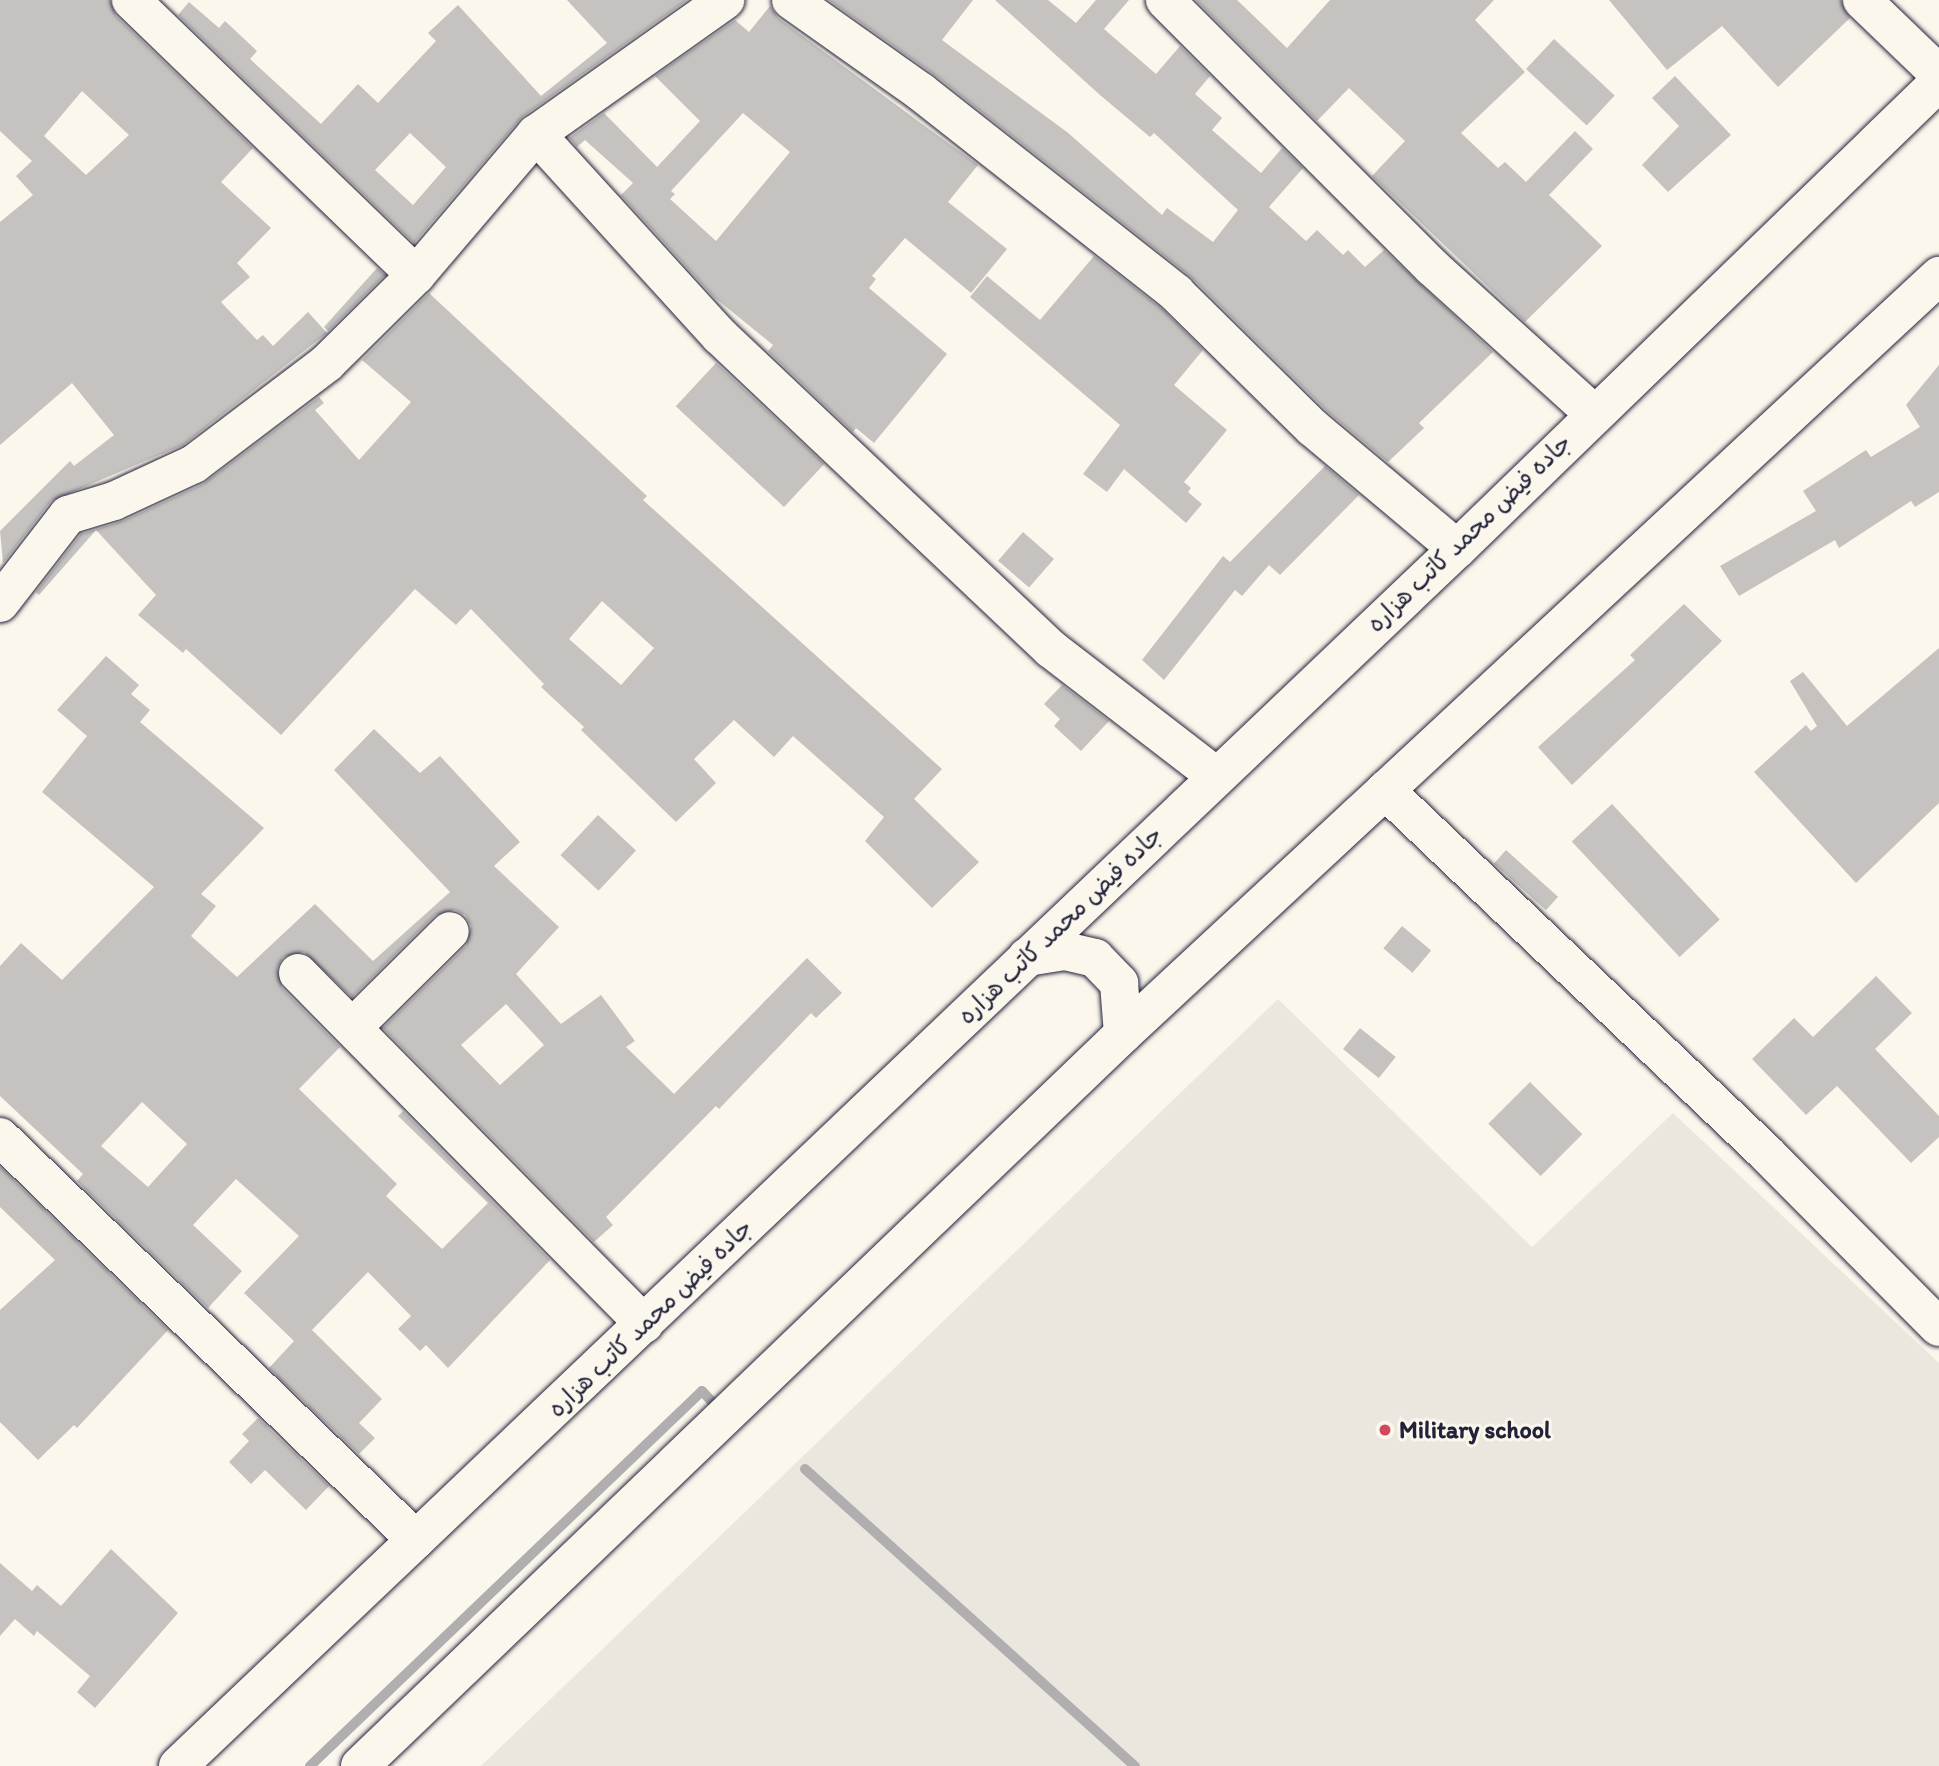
<!DOCTYPE html>
<html>
<head>
<meta charset="utf-8">
<style>
	body { margin:0 }
	#map { position:relative; width:1939px; height:1766px; overflow:hidden; background:#fbf7ec; font-family:Itim,"Playpen Sans Arabic",sans-serif }
	div>[style] { position:absolute }
	.built>* { inset:0; background:#ebe7df }
	.stream>* { height:10px; margin:-5px; padding:0 5px; transform-origin:5px; border-radius:5px; background:#b1aeb0 }
	.building>* { inset:0; background:#c6c2c0; transform-origin:0 0 }
	.roads { filter:drop-shadow(0 0 2px #22223b) drop-shadow(0 0 2px #22223b) }
	.minor>* { height:38px; margin:-19px; padding:0 19px; transform-origin:19px; border-radius:19px; background:#fbf7ec }
	.major>* { height:38px; margin:-19px; padding:0 19px; transform-origin:19px; border-radius:19px; background:#fbf7ec }
	.dots>* { width:19px; height:19px; translate:-50% -50%; box-sizing:border-box; border:4px solid #fbf7ec; border-radius:50% }
	span { translate:-50% -50%; white-space:nowrap; text-align:center; line-height:1.15; -webkit-text-stroke:6px #fbf7ec; paint-order:stroke }
	.street-label { font-size:24px; color:#22223b }
	.poi-label { font-size:24px; color:#22223b; font-weight:700 }
	.left { translate:0 -50%; text-align:left }
</style>
</head>
<body>
<div id="map">
	<div class="built">
		<div style="clip-path:polygon(1278px 999px,1532px 1247px,1673px 1113px,1939px 1363px,1939px 1766px,481px 1766px)"></div>
	</div>
	<div class="stream">
		<div style="left:805px;top:1469px;width:444px;rotate:42deg"></div>
		<div style="left:310px;top:1766px;width:542px;rotate:-43.73deg"></div>
		<div style="left:702px;top:1391px;width:16px;rotate:47deg"></div>
	</div>
	<div class="building">
		<div style="clip-path:polygon(evenodd,0 0,110px 0,116px 16px,253px 148px,221px 182px,271px 228px,237px 263px,250px 277px,221px 302px,257px 340px,263px 335px,273px 346px,308px 312px,327px 333px,183px 445px,51px 501px,3px 563px,0 531px,70px 461px,74px 466px,114px 435px,72px 383px,0 445px,0 222px,33px 195px,16px 176px,32px 161px,0 131px,0 0,82px 91px,129px 135px,86px 175px,44px 136px,82px 91px)"></div>
		<div style="clip-path:polygon(evenodd,567px 0,687px 0,522px 117px,414px 243px,178px 15px,189px 2px,219px 28px,225px 21px,257px 51px,250px 59px,321px 124px,358px 84px,378px 103px,436px 41px,428px 33px,458px 5px,541px 96px,607px 43px,567px 0,410px 133px,446px 167px,413px 205px,375px 170px,410px 133px)"></div>
		<div style="clip-path:polygon(829px 0,973px 0,942px 40px,1067px 132px,1162px 215px,1167px 208px,1213px 242px,1238px 210px,1154px 133px,1150px 137px,1100px 95px,995px 0,1048px 0,1076px 23px,1096px 0,1129px 0,1104px 29px,1156px 74px,1180px 46px,1210px 76px,1195px 94px,1222px 118px,1212px 130px,1261px 173px,1282px 148px,1303px 168px,1269px 207px,1306px 241px,1317px 230px,1343px 255px,1348px 250px,1365px 267px,1384px 250px,1493px 352px,1419px 423px,1424px 428px,1388px 462px,1328px 412px,1190px 276px,935px 75px)"></div>
		<div style="clip-path:polygon(1196px 0,1237px 0,1287px 48px,1330px 0,1494px 0,1475px 20px,1525px 72px,1461px 133px,1498px 168px,1505px 162px,1526px 182px,1575px 131px,1593px 149px,1549px 195px,1602px 246px,1525px 322px,1372px 176px,1405px 141px,1349px 88px,1317px 121px)"></div>
		<div style="clip-path:polygon(1609px 0,1841px 0,1850px 18px,1778px 87px,1722px 26px,1667px 70px)"></div>
		<div style="clip-path:polygon(evenodd,770px 6px,778px 18px,978px 165px,948px 202px,1007px 249px,971px 293px,905px 238px,872px 276px,876px 279px,869px 288px,947px 354px,874px 443px,856px 428px,853px 432px,768px 351px,773px 345px,714px 297px,621px 195px,633px 183px,585px 140px,577px 147px,569px 138px,604px 113px,657px 167px,700px 121px,655px 76px,735px 20px,749px 32px,770px 6px,743px 113px,790px 152px,716px 241px,670px 199px,675px 194px,671px 191px,743px 113px)"></div>
		<div style="left:1554px;top:39px;width:83px;height:41px;rotate:43deg"></div>
		<div style="clip-path:polygon(1675px 76px,1731px 135px,1668px 192px,1642px 165px,1679px 126px,1652px 98px)"></div>
		<div style="clip-path:polygon(1094px 256px,1162px 309px,1203px 350px,1174px 385px,1227px 430px,1184px 482px,1191px 488px,1188px 492px,1202px 504px,1186px 523px,1124px 469px,1107px 492px,1083px 474px,1120px 425px,970px 297px,987px 276px,1040px 320px)"></div>
		<div style="clip-path:polygon(377px 268px,385px 275px,328px 331px,324px 327px)"></div>
		<div style="clip-path:polygon(evenodd,429px 293px,647px 496px,643px 500px,942px 769px,914px 799px,979px 862px,932px 908px,865px 841px,884px 817px,793px 736px,774px 757px,734px 720px,694px 759px,716px 783px,676px 822px,581px 730px,584px 727px,541px 687px,544px 684px,471px 609px,456px 625px,415px 589px,281px 735px,186px 649px,183px 653px,138px 615px,156px 595px,96px 530px,39px 595px,36px 592px,81px 534px,123px 521px,203px 484px,319px 397px,324px 403px,315px 410px,359px 460px,411px 402px,362px 360px,429px 293px,602px 601px,654px 648px,621px 685px,569px 639px,602px 601px)"></div>
		<div style="left:716px;top:363px;width:148px;height:59px;rotate:43deg"></div>
		<div style="clip-path:polygon(1939px 365px,1939px 492px,1915px 507px,1911px 501px,1839px 548px,1835px 540px,1739px 596px,1720px 566px,1816px 511px,1803px 491px,1866px 450px,1871px 457px,1920px 427px,1906px 405px)"></div>
		<div style="clip-path:polygon(1325px 466px,1359px 495px,1280px 575px,1269px 565px,1242px 596px,1235px 590px,1164px 680px,1142px 660px,1223px 556px,1230px 562px)"></div>
		<div style="left:1023px;top:532px;width:41px;height:38px;rotate:41deg"></div>
		<div style="clip-path:polygon(1684px 604px,1722px 641px,1572px 785px,1538px 747px,1635px 660px,1630px 655px)"></div>
		<div style="clip-path:polygon(1939px 648px,1939px 803px,1856px 883px,1754px 772px,1806px 725px,1811px 731px,1817px 726px,1790px 681px,1803px 672px,1847px 726px)"></div>
		<div style="clip-path:polygon(evenodd,106px 656px,139px 685px,131px 694px,150px 710px,140px 722px,264px 828px,201px 894px,216px 906px,191px 936px,237px 977px,315px 904px,373px 961px,450px 892px,334px 770px,374px 729px,420px 773px,440px 756px,520px 842px,494px 866px,559px 927px,516px 974px,561px 1024px,601px 995px,635px 1041px,626px 1047px,674px 1094px,807px 958px,842px 993px,816px 1018px,811px 1013px,719px 1109px,716px 1106px,606px 1217px,613px 1225px,594px 1242px,383px 1028px,466px 946px,471px 926px,465px 915px,455px 910px,435px 915px,352px 997px,304px 952px,283px 957px,277px 968px,282px 988px,340px 1047px,299px 1089px,397px 1184px,386px 1196px,442px 1249px,488px 1203px,398px 1116px,403px 1111px,550px 1260px,448px 1368px,426px 1345px,420px 1351px,398px 1329px,411px 1316px,368px 1272px,312px 1330px,382px 1399px,359px 1423px,375px 1438px,359px 1454px,269px 1368px,294px 1341px,244px 1293px,299px 1236px,236px 1179px,193px 1225px,242px 1271px,208px 1308px,77px 1181px,83px 1174px,0 1096px,0 966px,21px 943px,62px 980px,154px 887px,42px 792px,87px 736px,57px 710px,106px 656px,506px 1004px,544px 1045px,500px 1085px,461px 1045px,506px 1004px,106px 656px,142px 1102px,187px 1144px,148px 1187px,101px 1146px,142px 1102px)"></div>
		<div style="clip-path:polygon(1062px 685px,1109px 721px,1081px 751px,1054px 726px,1060px 719px,1044px 704px)"></div>
		<div style="left:1612px;top:804px;width:158px;height:55px;rotate:47deg"></div>
		<div style="left:598px;top:815px;width:52px;height:55px;rotate:43deg"></div>
		<div style="left:1506px;top:850px;width:70px;height:18px;rotate:42deg"></div>
		<div style="left:1402px;top:926px;width:38px;height:29px;rotate:40deg"></div>
		<div style="clip-path:polygon(1876px 976px,1912px 1013px,1875px 1049px,1939px 1116px,1939px 1137px,1911px 1163px,1837px 1086px,1806px 1115px,1752px 1059px,1794px 1018px,1813px 1037px)"></div>
		<div style="left:1360px;top:1028px;width:46px;height:27px;rotate:39deg"></div>
		<div style="left:1530px;top:1082px;width:74px;height:59px;rotate:45deg"></div>
		<div style="clip-path:polygon(0 1167px,168px 1330px,77px 1428px,74px 1425px,38px 1460px,0 1422px,0 1310px,55px 1260px,0 1207px)"></div>
		<div style="clip-path:polygon(258px 1418px,329px 1486px,306px 1510px,265px 1470px,251px 1484px,229px 1462px,249px 1441px,242px 1434px)"></div>
		<div style="clip-path:polygon(111px 1549px,178px 1613px,95px 1708px,77px 1692px,90px 1676px,37px 1631px,34px 1636px,15px 1619px,0 1636px,0 1563px,32px 1591px,37px 1585px,61px 1606px)"></div>
	</div>
	<div class="roads">
		<div class="minor">
			<div style="left:131px;top:0;width:396px;rotate:44deg"></div>
			<div style="left:791px;top:0;width:159px;rotate:35.3deg"></div>
			<div style="left:921px;top:92px;width:325px;rotate:38.2deg"></div>
			<div style="left:1176px;top:293px;width:192px;rotate:44.6deg"></div>
			<div style="left:1313px;top:428px;width:188px;rotate:40deg"></div>
			<div style="left:1165px;top:0;width:378px;rotate:45deg"></div>
			<div style="left:1432px;top:267px;width:217px;rotate:42.2deg"></div>
			<div style="left:1862px;top:0;width:107px;rotate:43.9deg"></div>
			<div style="left:536px;top:134px;width:273px;rotate:47.7deg"></div>
			<div style="left:720px;top:336px;width:456px;rotate:43.4deg"></div>
			<div style="left:1051px;top:649px;width:208px;rotate:37.6deg"></div>
			<div style="left:0;top:603px;width:111px;rotate:-52.3deg"></div>
			<div style="left:68px;top:515px;width:48px;rotate:-16.9deg"></div>
			<div style="left:114px;top:501px;width:88px;rotate:-24.8deg"></div>
			<div style="left:194px;top:464px;width:167px;rotate:-37.2deg"></div>
			<div style="left:327px;top:363px;width:125px;rotate:-44.7deg"></div>
			<div style="left:416px;top:275px;width:185px;rotate:-49.6deg"></div>
			<div style="left:536px;top:134px;width:232px;rotate:-35.3deg"></div>
			<div style="left:1385px;top:790px;width:526px;rotate:43.61deg"></div>
			<div style="left:1766px;top:1153px;width:245px;rotate:45.2deg"></div>
			<div style="left:298px;top:973px;width:493px;rotate:45.4deg"></div>
			<div style="left:353px;top:1027px;width:136px;rotate:-44.7deg"></div>
			<div style="left:0;top:1137px;width:579px;rotate:44.09deg"></div>
		</div>
		<div class="major">
			<div style="left:1027px;top:957px;width:38px;rotate:-9deg"></div>
			<div style="left:1065px;top:951px;width:31px;rotate:13deg"></div>
			<div style="left:1095px;top:958px;width:35px;rotate:46deg"></div>
			<div style="left:1119px;top:983px;width:51px;rotate:85.5deg"></div>
			<div style="left:178px;top:1766px;width:1765px;rotate:-43.58deg"></div>
			<div style="left:1457px;top:549px;width:671px;rotate:-44.09deg"></div>
			<div style="left:360px;top:1766px;width:1057px;rotate:-43.81deg"></div>
			<div style="left:1123px;top:1034px;width:1114px;rotate:-42.89deg"></div>
		</div>
	</div>
	<div class="dots">
		<div style="left:1385px;top:1430px;background:#d1495b"></div>
	</div>
	<div class="street-label">
		<span style="left:1469px;top:533px;rotate:-44deg">جاده فیض محمد کاتب هزاره</span>
		<span style="left:1060px;top:925px;rotate:-44deg">جاده فیض محمد کاتب هزاره</span>
		<span style="left:650px;top:1318px;rotate:-44deg">جاده فیض محمد کاتب هزاره</span>
	</div>
	<div class="poi-label">
		<span class="left" style="left:1399px;top:1430px">Military school</span>
	</div>
</div>
</body>
</html>
